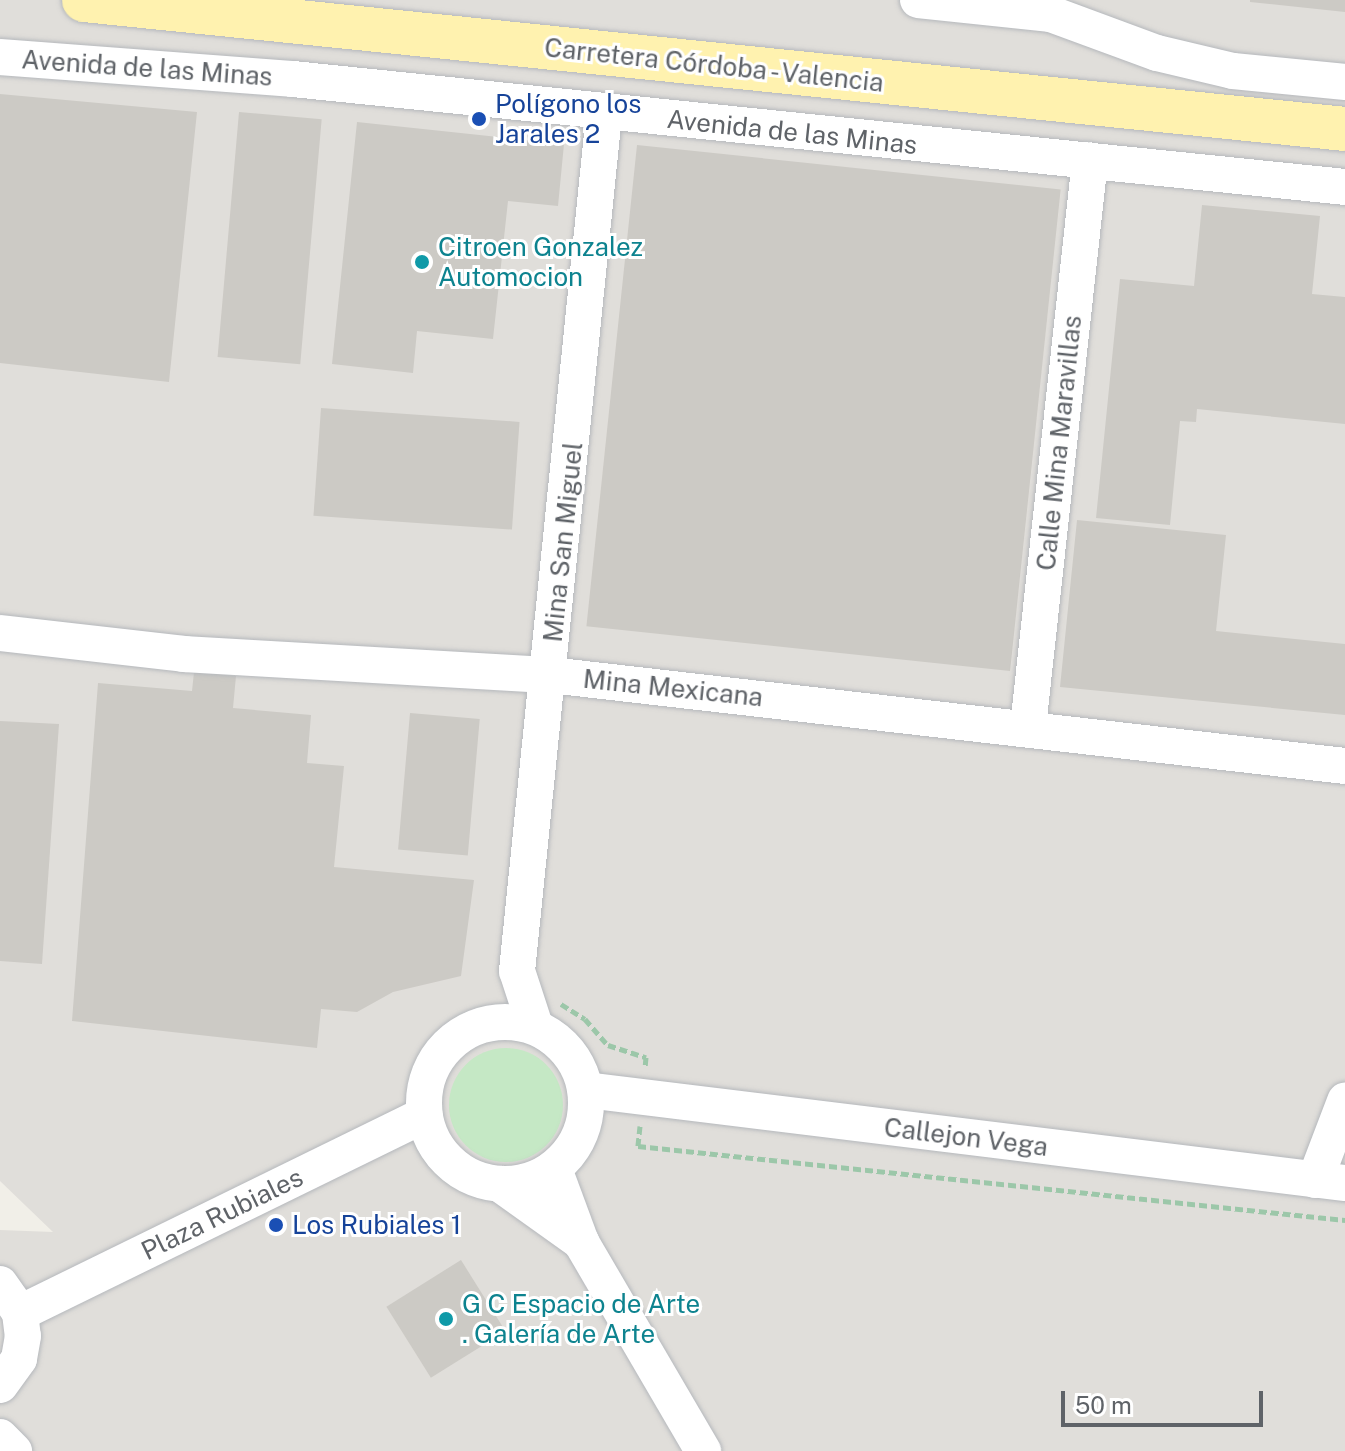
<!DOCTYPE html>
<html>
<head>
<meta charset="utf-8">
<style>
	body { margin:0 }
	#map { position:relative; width:1345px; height:1451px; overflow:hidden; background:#f1efe8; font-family:"Public Sans",sans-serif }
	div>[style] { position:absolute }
	.industrial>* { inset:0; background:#e0deda }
	.green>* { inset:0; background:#c5e8c5 }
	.round { border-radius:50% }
	.building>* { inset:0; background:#cccac5; transform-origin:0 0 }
	.path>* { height:5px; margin-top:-2.5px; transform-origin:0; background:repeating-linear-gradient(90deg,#9cc7a9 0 8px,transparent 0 12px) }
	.roads { filter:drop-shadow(0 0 2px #b5b8bc) drop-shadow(0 0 2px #b5b8bc) }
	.minor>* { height:36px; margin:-18px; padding:0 18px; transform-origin:18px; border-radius:18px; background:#fff }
	.minor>.ring { margin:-18px; padding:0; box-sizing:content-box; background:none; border:36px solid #fff; border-radius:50% }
	.major>* { height:44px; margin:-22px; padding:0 22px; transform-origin:22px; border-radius:22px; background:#fff2af }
	.dots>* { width:22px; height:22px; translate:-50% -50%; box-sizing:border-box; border:4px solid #fff; border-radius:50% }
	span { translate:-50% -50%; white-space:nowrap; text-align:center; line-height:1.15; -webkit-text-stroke:6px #fff; paint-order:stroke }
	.street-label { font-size:26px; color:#5f6368 }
	.transit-label { font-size:26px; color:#164399 }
	.left { translate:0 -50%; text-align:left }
	.culture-label { font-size:26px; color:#0d838f }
	.scale { position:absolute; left:1061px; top:1391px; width:202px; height:36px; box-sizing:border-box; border:4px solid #5f6368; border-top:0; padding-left:10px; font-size:24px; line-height:28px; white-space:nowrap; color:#5f6368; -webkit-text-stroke:6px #fff; paint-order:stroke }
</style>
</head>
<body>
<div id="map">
	<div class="industrial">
		<div style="clip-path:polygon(0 0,1345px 0,1345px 1451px,0 1451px,0 1230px,53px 1232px,0 1181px)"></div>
	</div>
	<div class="green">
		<div class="round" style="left:449px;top:1048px;width:114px;height:114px"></div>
	</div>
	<div class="building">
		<div style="clip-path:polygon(1250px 0,1345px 0,1345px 12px,1250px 2px)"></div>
		<div style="clip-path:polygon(0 94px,197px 112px,169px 382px,0 363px)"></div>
		<div style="left:239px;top:112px;width:83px;height:246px;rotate:5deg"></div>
		<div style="clip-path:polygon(357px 122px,564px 144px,558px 206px,508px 201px,493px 339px,417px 331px,413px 373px,332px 364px)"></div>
		<div style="left:637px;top:145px;width:426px;height:484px;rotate:6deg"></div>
		<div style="clip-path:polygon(1202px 205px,1320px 216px,1312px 294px,1345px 297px,1345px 424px,1197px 409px,1196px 422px,1180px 421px,1170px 525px,1096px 518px,1120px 279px,1194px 286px)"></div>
		<div style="left:321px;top:408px;width:199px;height:108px;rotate:4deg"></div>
		<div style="clip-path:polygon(1077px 520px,1226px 535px,1216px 631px,1345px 644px,1345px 715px,1060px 687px)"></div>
		<div style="clip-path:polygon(194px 672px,236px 676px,233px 708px,311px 715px,307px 763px,344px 766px,334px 867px,474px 880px,461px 976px,393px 992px,357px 1012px,321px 1009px,317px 1048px,72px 1021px,98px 683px,192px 691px)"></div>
		<div style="left:410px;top:713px;width:70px;height:137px;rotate:5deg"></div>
		<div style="clip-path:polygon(0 721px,59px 724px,42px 964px,0 961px)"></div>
		<div style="left:461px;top:1260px;width:84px;height:88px;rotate:58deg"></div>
	</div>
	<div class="path">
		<div style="left:561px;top:1004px;width:28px;rotate:32deg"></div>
		<div style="left:585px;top:1019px;width:35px;rotate:49deg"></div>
		<div style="left:608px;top:1045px;width:40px;rotate:18deg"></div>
		<div style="left:646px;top:1057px;width:11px;rotate:95deg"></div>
		<div style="left:640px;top:1126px;width:20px;rotate:96deg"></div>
		<div style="left:638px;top:1146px;width:711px;rotate:5.98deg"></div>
	</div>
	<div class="roads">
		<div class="minor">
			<div style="left:918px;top:0;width:134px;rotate:6deg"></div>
			<div style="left:1051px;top:14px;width:113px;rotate:20.2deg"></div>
			<div style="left:1157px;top:53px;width:78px;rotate:13.3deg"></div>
			<div style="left:1233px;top:71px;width:113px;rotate:5.6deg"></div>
			<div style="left:0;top:57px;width:294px;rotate:4.3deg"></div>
			<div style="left:293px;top:79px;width:1058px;rotate:5.86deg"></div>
			<div style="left:0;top:633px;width:185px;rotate:6.5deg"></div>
			<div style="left:184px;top:654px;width:367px;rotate:3.3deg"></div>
			<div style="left:550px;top:675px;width:800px;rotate:6.53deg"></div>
			<div style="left:1028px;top:727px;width:570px;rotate:-83.76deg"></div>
			<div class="ring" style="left:424px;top:1022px;width:126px;height:126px"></div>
			<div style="left:535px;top:1026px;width:58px;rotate:-108.1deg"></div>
			<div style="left:517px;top:971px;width:861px;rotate:-84.2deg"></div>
			<div style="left:586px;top:1090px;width:765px;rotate:6.99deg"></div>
			<div style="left:554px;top:1169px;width:78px;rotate:69.7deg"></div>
			<div style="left:581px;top:1242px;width:242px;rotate:59.7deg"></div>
			<div style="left:1315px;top:1180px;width:85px;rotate:-69.2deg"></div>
			<div style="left:500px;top:1184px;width:100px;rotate:35.6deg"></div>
			<div style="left:0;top:1284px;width:35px;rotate:55deg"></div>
			<div style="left:20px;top:1313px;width:23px;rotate:83deg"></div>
			<div style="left:23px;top:1336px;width:23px;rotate:100deg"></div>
			<div style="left:19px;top:1359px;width:32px;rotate:126deg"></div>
			<div style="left:20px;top:1313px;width:450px;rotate:-26.1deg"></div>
			<div style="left:0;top:1437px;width:20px;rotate:45deg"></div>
		</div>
		<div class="major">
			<div style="left:84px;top:0;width:1268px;rotate:5.84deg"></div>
		</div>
	</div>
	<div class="dots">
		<div style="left:479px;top:119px;background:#1a4fb4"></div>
		<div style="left:422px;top:262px;background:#0f9aa8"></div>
		<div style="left:276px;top:1225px;background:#1a4fb4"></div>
		<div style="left:446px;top:1319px;background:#0f9aa8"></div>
	</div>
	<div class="street-label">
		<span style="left:714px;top:65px;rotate:6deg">Carretera Córdoba - Valencia</span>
		<span style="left:147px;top:68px;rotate:4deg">Avenida de las Minas</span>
		<span style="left:792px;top:132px;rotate:6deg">Avenida de las Minas</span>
		<span style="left:1059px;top:443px;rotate:-84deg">Calle Mina Maravillas</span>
		<span style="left:563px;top:542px;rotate:-84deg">Mina San Miguel</span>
		<span style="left:673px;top:688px;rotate:6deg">Mina Mexicana</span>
		<span style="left:966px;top:1137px;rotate:7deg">Callejon Vega</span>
		<span style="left:222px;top:1214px;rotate:-26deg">Plaza Rubiales</span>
	</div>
	<div class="transit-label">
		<span class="left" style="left:495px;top:119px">Polígono los<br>Jarales 2</span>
		<span class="left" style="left:292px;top:1225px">Los Rubiales 1</span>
	</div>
	<div class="culture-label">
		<span class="left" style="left:438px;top:262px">Citroen Gonzalez<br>Automocion</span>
		<span class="left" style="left:462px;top:1319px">G C Espacio de Arte<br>. Galería de Arte</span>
	</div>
	<div class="scale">50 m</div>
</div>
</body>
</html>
